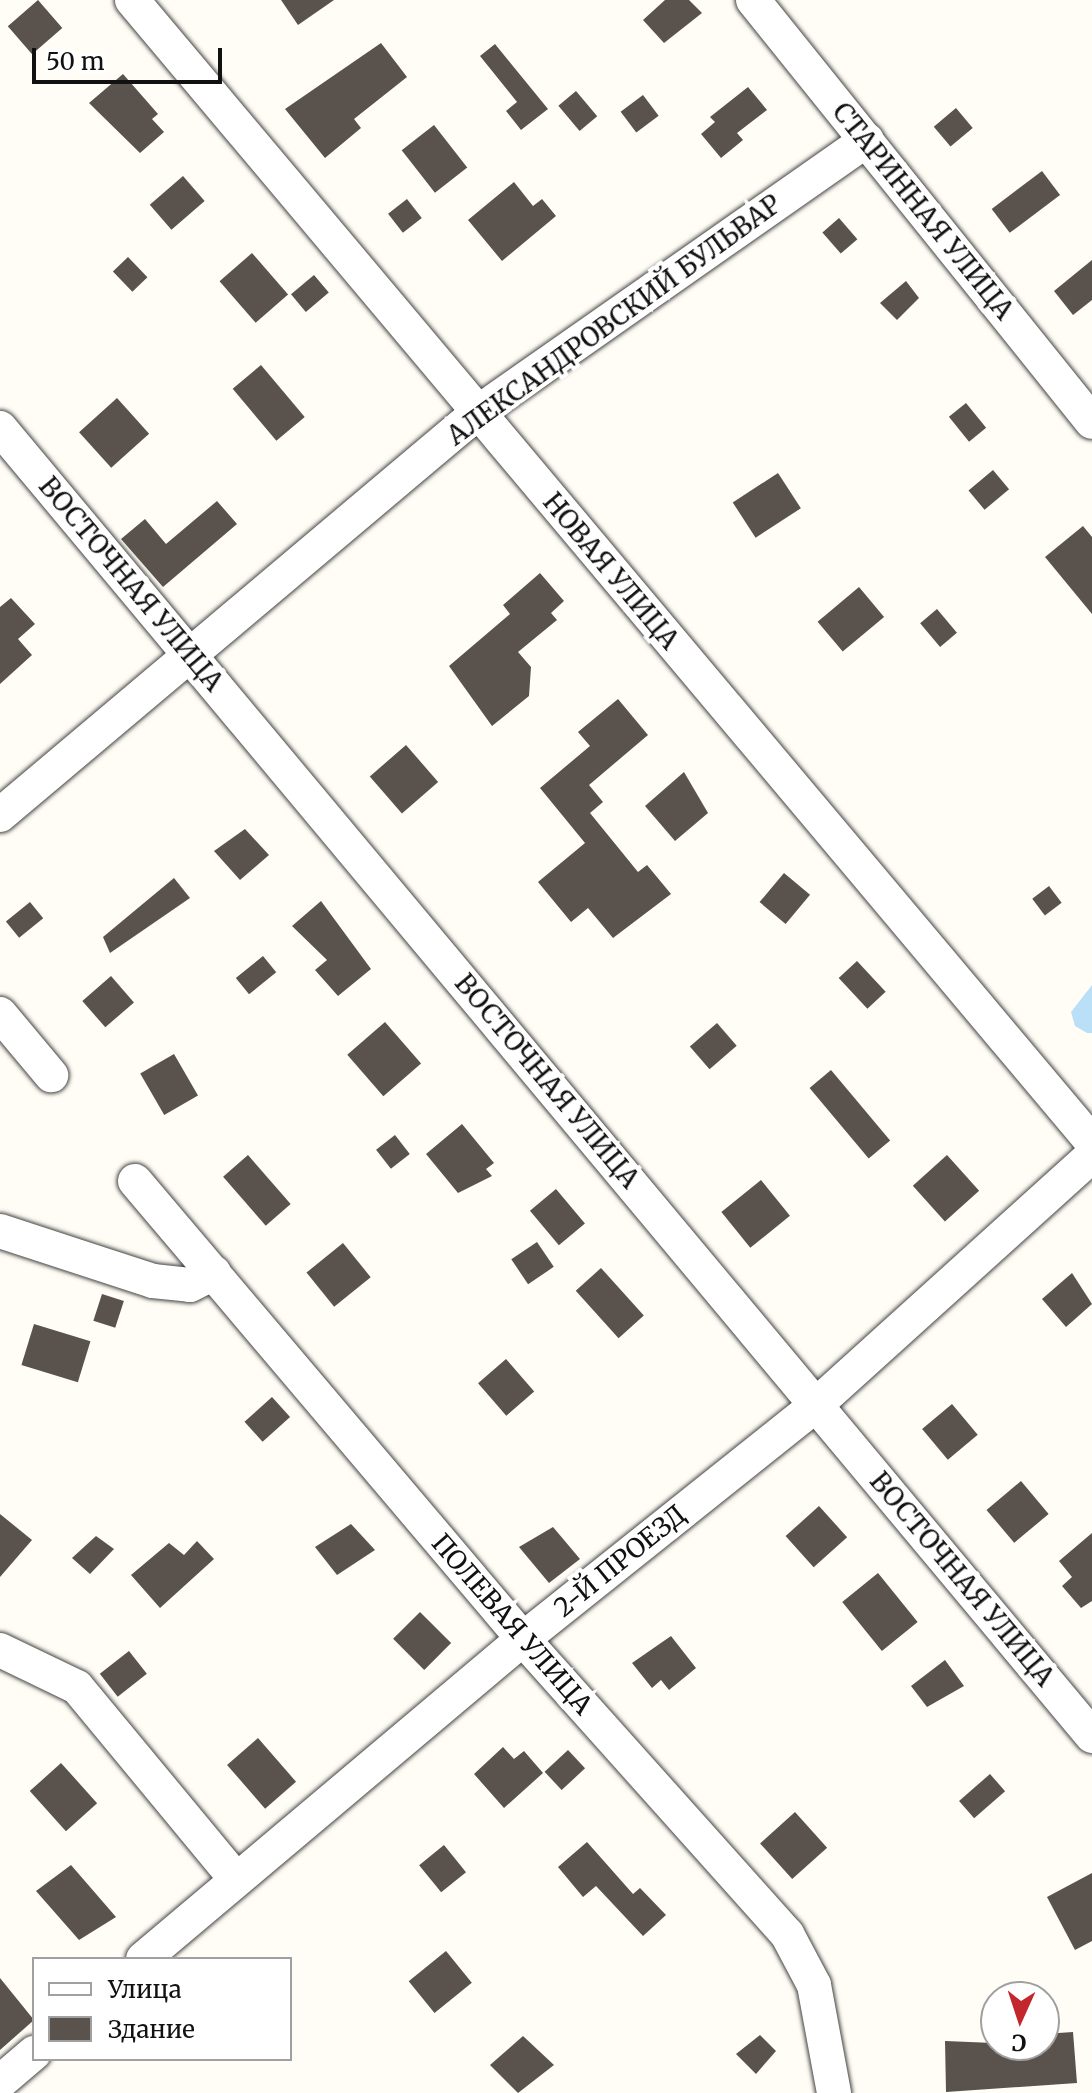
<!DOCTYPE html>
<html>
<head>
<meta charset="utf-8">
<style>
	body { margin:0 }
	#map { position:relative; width:1092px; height:2093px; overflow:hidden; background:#fffdf5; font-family:Merriweather,serif }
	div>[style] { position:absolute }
	.water>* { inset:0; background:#b9e0f7 }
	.building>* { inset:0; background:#5a524d; transform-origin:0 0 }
	.roads { filter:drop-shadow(0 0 2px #444) drop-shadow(0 0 2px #444) }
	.minor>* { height:34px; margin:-17px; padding:0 17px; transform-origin:17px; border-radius:17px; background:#fff }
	span { translate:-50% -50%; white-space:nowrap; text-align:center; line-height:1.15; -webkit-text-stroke:8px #fff; paint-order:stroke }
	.street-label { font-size:26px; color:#111 }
	.legend { position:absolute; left:32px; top:1957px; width:260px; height:104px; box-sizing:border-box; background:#fff; border:2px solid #a0a0a0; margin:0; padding:10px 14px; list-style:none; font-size:24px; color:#111 }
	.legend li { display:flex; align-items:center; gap:16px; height:40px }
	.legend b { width:40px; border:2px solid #a0a0a0 }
	.north { position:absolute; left:980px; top:1981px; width:80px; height:80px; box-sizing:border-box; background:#fff; border:2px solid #a0a0a0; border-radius:50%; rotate:183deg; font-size:22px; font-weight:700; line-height:32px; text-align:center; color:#111 }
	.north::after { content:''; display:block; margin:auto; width:28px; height:36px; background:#c4262e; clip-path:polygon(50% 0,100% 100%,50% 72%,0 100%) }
	.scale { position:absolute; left:32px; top:48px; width:190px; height:36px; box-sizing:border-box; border:4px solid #111; border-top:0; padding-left:10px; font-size:24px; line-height:28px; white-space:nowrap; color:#111; -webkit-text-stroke:6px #fff; paint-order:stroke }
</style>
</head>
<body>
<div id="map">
	<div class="water">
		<div style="clip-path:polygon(1092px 985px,1092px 1033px,1087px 1033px,1075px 1026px,1071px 1012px)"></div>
	</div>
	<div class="building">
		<div style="left:38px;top:0;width:37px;height:40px;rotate:49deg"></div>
		<div style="clip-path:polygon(281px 0,334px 0,298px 25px)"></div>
		<div style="clip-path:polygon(665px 0,689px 0,702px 13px,664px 43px,643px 20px)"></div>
		<div style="clip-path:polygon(381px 43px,407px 77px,354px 119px,361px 128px,325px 158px,285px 109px)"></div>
		<div style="clip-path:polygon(495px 44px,548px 109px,521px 130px,506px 111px,517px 102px,480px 56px)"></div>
		<div style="clip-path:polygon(123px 74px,158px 114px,152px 119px,164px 132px,140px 153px,89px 103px)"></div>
		<div style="clip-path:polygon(748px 87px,767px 110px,737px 133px,743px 140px,721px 158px,701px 134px,715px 122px,710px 117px)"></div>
		<div style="left:576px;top:91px;width:33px;height:23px;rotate:50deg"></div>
		<div style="left:643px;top:95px;width:26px;height:28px;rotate:53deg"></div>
		<div style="left:956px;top:108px;width:26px;height:29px;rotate:50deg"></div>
		<div style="left:434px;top:125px;width:54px;height:41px;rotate:52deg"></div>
		<div style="left:1042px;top:171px;width:30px;height:63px;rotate:53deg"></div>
		<div style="left:183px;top:176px;width:33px;height:44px;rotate:49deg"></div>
		<div style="clip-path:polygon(514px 182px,533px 206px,542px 199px,556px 216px,502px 261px,468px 220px)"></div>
		<div style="left:407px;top:199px;width:24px;height:24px;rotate:52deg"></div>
		<div style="left:839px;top:218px;width:28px;height:22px;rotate:49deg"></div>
		<div style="left:252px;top:253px;width:55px;height:43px;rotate:49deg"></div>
		<div style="left:128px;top:257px;width:28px;height:21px;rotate:46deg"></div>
		<div style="clip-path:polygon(1092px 260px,1092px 300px,1073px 315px,1054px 291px)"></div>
		<div style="left:314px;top:275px;width:23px;height:30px;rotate:50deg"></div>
		<div style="clip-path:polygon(906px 281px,919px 298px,897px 320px,880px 303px)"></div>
		<div style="left:261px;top:365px;width:68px;height:37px;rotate:50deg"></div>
		<div style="left:117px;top:398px;width:48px;height:51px;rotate:48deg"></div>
		<div style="left:966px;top:403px;width:32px;height:22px;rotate:51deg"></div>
		<div style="left:993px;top:470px;width:25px;height:32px;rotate:50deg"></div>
		<div style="left:778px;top:473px;width:42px;height:54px;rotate:57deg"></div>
		<div style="clip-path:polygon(217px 501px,237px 524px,163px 587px,121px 539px,145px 519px,166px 544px)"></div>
		<div style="clip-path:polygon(1083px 526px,1092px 537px,1092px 614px,1045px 557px)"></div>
		<div style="clip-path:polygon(540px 573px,564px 601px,551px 613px,557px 620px,518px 652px,531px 667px,529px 696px,492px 726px,449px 666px,510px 614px,503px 605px)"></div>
		<div style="left:859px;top:587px;width:39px;height:54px;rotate:50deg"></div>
		<div style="clip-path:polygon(11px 598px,35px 624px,18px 639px,32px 655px,0 684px,0 607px)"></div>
		<div style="left:937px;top:609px;width:31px;height:22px;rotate:50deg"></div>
		<div style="clip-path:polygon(618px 699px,648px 735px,589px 785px,603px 802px,590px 813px,638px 872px,647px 865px,671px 894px,613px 938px,588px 908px,571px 922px,538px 882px,585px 843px,540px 788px,590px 746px,578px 732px)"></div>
		<div style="left:406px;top:745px;width:49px;height:48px;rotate:49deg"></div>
		<div style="clip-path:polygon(684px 772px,708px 813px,675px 841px,645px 806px)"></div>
		<div style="clip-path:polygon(245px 829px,269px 855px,240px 880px,214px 851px)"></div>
		<div style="left:784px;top:873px;width:34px;height:38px;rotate:40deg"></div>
		<div style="clip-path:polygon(174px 878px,190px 898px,110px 953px,103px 937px)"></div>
		<div style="left:1049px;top:886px;width:21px;height:21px;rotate:53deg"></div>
		<div style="clip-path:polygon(321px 901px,371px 969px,338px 996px,315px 970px,327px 960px,292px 926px)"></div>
		<div style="left:30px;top:902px;width:21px;height:31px;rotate:51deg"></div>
		<div style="left:263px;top:956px;width:21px;height:35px;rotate:51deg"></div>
		<div style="left:857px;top:961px;width:42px;height:25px;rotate:47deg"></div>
		<div style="left:111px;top:976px;width:35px;height:38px;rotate:49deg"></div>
		<div style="left:385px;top:1022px;width:55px;height:50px;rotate:49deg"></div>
		<div style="left:717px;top:1023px;width:30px;height:36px;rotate:49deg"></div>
		<div style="left:174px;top:1054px;width:48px;height:39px;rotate:60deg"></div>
		<div style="left:831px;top:1070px;width:92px;height:28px;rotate:50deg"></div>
		<div style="clip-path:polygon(462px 1124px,494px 1163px,486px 1169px,492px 1176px,458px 1193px,426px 1154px)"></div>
		<div style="left:395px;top:1135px;width:24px;height:24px;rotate:52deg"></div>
		<div style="left:248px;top:1155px;width:65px;height:33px;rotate:49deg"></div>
		<div style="left:947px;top:1155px;width:48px;height:46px;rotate:48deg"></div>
		<div style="left:761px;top:1180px;width:46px;height:51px;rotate:51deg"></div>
		<div style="left:556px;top:1189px;width:45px;height:34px;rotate:50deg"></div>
		<div style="left:537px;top:1242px;width:30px;height:31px;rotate:56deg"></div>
		<div style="left:343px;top:1243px;width:44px;height:47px;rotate:51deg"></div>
		<div style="left:601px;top:1268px;width:64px;height:34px;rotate:48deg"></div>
		<div style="clip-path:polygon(1072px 1273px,1092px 1304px,1066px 1327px,1042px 1299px)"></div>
		<div style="left:102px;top:1294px;width:23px;height:28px;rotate:18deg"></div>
		<div style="left:34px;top:1324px;width:59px;height:43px;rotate:17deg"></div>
		<div style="left:506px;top:1359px;width:43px;height:37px;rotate:49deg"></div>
		<div style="left:272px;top:1397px;width:27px;height:37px;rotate:48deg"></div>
		<div style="left:952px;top:1404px;width:40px;height:39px;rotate:50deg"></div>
		<div style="left:1021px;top:1481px;width:43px;height:45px;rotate:50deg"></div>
		<div style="left:819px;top:1506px;width:42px;height:45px;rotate:48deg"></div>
		<div style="clip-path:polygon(0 1514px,32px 1540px,0 1577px)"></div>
		<div style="clip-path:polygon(351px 1524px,375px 1550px,337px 1575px,315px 1547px)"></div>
		<div style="clip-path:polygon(553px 1527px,580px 1559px,549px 1583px,519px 1547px)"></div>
		<div style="clip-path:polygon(1092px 1533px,1092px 1601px,1081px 1608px,1062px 1586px,1072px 1577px,1059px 1561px)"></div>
		<div style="clip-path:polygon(96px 1536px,114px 1549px,90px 1574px,72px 1558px)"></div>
		<div style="clip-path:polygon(197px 1541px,214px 1559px,160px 1608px,131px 1575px,169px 1543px,184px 1555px)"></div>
		<div style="left:878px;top:1573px;width:63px;height:46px;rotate:51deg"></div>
		<div style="left:420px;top:1612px;width:44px;height:38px;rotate:45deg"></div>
		<div style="clip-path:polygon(671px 1636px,696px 1668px,669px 1690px,661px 1680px,652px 1688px,632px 1663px)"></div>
		<div style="left:129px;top:1651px;width:29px;height:37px;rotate:52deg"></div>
		<div style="clip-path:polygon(945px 1660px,964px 1686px,927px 1707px,911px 1686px)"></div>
		<div style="left:258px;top:1738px;width:58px;height:41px;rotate:49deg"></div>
		<div style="clip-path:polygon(503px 1747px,514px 1759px,524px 1751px,543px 1773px,504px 1808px,474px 1774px)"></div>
		<div style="left:568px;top:1750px;width:25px;height:32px;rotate:47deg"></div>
		<div style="left:61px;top:1763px;width:54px;height:42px;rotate:48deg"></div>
		<div style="left:990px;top:1774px;width:23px;height:41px;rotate:49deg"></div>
		<div style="left:795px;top:1812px;width:48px;height:47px;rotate:48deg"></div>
		<div style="clip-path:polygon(587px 1842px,633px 1894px,640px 1888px,666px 1915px,643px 1936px,596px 1886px,583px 1897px,558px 1867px)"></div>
		<div style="left:444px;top:1845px;width:35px;height:32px;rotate:51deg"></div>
		<div style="clip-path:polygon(71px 1865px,116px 1917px,79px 1940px,36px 1891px)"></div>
		<div style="clip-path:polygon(1092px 1873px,1092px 1941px,1075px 1950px,1047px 1897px)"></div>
		<div style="left:446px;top:1951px;width:41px;height:48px;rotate:51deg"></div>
		<div style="clip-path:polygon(0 1978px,34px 2020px,0 2050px)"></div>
		<div style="clip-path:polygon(1073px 2032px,1077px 2083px,946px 2092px,945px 2041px,1044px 2045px,1044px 2034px)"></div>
		<div style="clip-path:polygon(760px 2035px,776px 2051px,756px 2074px,736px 2054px)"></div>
		<div style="clip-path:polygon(523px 2036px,554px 2065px,518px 2093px,490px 2065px)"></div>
	</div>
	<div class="roads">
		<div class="minor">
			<div style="left:132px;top:0;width:1492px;rotate:49.95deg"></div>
			<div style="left:753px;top:0;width:541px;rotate:51.22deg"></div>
			<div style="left:0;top:428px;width:1704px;rotate:50.14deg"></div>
			<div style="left:0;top:815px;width:624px;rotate:-40.12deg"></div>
			<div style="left:477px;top:413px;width:476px;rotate:-35deg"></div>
			<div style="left:0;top:1014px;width:80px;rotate:50.1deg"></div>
			<div style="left:135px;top:1181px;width:600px;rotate:49.73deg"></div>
			<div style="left:523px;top:1639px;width:396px;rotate:48.2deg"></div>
			<div style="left:787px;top:1934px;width:58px;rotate:62.1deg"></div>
			<div style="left:814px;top:1985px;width:110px;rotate:79.5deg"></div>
			<div style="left:0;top:1231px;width:161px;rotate:18.1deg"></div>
			<div style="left:153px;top:1281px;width:37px;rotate:6deg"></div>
			<div style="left:190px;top:1285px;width:27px;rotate:-27deg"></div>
			<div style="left:0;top:1650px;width:85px;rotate:25.7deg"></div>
			<div style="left:77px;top:1687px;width:249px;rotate:50.4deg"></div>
			<div style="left:143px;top:1959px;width:497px;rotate:-40.1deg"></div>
			<div style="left:523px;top:1639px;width:375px;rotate:-38.6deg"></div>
			<div style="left:816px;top:1405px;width:372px;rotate:-42.1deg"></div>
			<div style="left:0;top:2082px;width:45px;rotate:-40.5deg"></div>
		</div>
	</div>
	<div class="street-label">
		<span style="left:923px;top:211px;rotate:51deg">СТАРИННАЯ УЛИЦА</span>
		<span style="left:614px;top:320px;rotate:-36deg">АЛЕКСАНДРОВСКИЙ БУЛЬВАР</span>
		<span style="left:611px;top:571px;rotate:50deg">НОВАЯ УЛИЦА</span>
		<span style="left:131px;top:584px;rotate:50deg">ВОСТОЧНАЯ УЛИЦА</span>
		<span style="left:547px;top:1081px;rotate:50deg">ВОСТОЧНАЯ УЛИЦА</span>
		<span style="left:620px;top:1561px;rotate:-39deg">2-Й ПРОЕЗД</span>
		<span style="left:962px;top:1579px;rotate:50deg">ВОСТОЧНАЯ УЛИЦА</span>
		<span style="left:512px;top:1624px;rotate:49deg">ПОЛЕВАЯ УЛИЦА</span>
	</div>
	<ul class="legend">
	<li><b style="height:10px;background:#fff"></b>Улица</li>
	<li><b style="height:22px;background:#5a524d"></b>Здание</li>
	</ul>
	<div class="north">С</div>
	<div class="scale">50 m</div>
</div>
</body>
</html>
